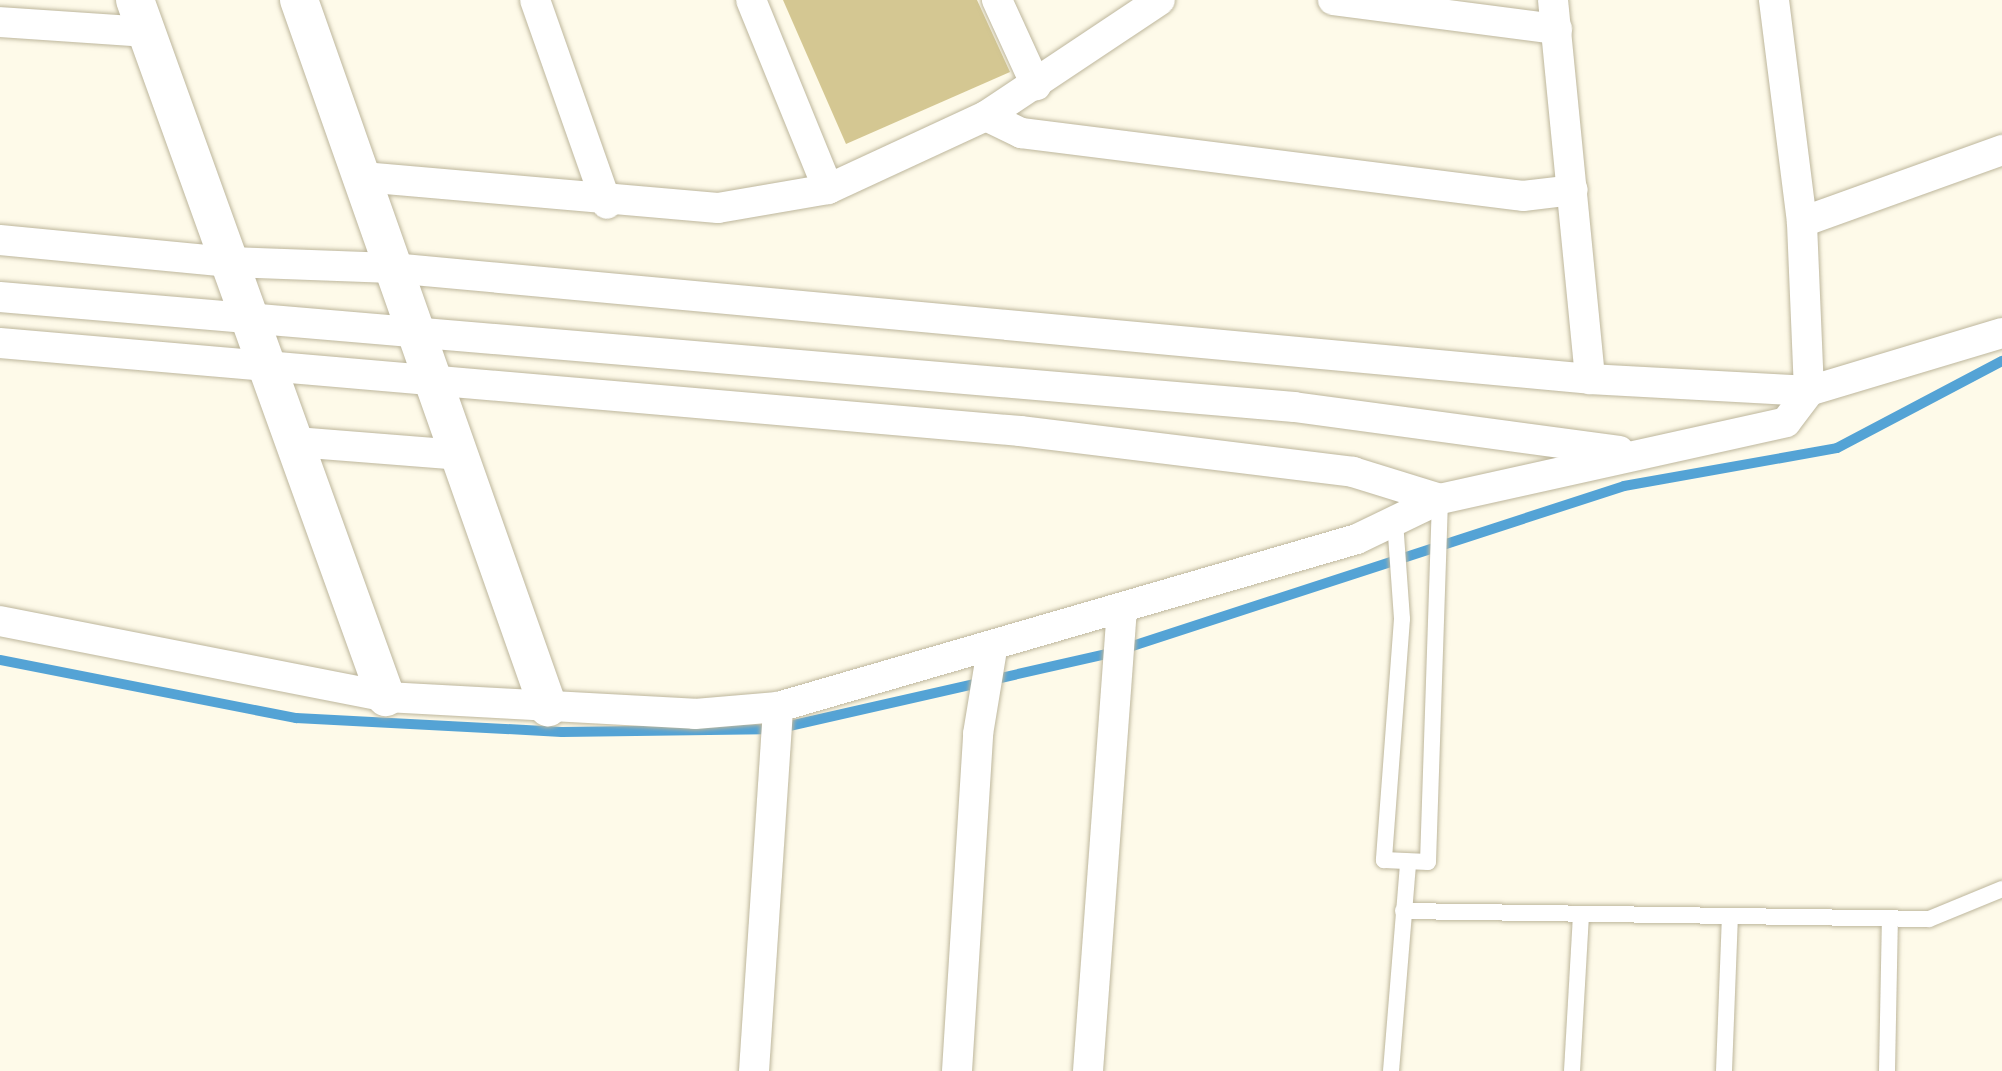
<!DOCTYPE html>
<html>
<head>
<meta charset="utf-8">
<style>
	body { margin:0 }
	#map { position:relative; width:2002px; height:1071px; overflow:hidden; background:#fefae9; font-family:"Exo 2",sans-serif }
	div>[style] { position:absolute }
	.green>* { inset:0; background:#d4c792 }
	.stream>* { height:10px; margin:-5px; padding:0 5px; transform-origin:5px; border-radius:5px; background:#54a3d5 }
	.roads { filter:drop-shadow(0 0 2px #bdb69c) drop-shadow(0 0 2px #bdb69c) }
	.service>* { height:16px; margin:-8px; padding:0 8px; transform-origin:8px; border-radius:8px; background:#fff }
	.minor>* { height:30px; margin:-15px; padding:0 15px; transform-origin:15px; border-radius:15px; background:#fff }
	.tertiary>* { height:38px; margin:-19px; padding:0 19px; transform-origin:19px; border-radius:19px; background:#fff }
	span { translate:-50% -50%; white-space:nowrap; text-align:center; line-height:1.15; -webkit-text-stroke:7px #fefae9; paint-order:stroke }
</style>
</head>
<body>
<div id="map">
	<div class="green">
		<div style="clip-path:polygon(783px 0,977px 0,1010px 72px,846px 144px)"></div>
	</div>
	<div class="stream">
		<div style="left:0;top:660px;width:302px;rotate:11.1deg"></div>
		<div style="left:296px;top:718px;width:266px;rotate:3deg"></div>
		<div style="left:562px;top:732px;width:214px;rotate:-0.8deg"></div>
		<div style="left:776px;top:729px;width:344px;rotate:-12.8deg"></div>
		<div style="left:1111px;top:653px;width:539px;rotate:-18.03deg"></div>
		<div style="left:1624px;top:486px;width:216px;rotate:-10.1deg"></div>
		<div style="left:1837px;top:448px;width:187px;rotate:-27.8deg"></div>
	</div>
	<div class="roads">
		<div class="service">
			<div style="left:1395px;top:521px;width:98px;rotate:85.9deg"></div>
			<div style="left:1402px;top:619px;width:242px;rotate:94.3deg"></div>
			<div style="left:1384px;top:860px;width:44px;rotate:2.6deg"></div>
			<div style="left:1428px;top:862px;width:363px;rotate:-88.1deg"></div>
			<div style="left:1403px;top:911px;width:526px;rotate:0.87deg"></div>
			<div style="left:1929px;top:919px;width:79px;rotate:-22.3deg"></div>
			<div style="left:1391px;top:1071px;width:210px;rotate:-85.3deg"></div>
			<div style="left:1572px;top:1071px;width:157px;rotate:-86.7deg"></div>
			<div style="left:1724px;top:1071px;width:155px;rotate:-87.8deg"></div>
			<div style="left:1887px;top:1071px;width:153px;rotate:-88.9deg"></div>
		</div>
		<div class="minor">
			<div style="left:535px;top:0;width:216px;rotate:70.6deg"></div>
			<div style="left:751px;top:0;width:204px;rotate:67.8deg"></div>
			<div style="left:997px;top:0;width:94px;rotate:65.4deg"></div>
			<div style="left:1333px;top:0;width:226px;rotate:7.4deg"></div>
			<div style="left:1553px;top:0;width:381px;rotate:84.4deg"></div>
			<div style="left:0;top:22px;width:147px;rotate:3.9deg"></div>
			<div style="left:986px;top:116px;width:39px;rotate:26deg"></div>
			<div style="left:1021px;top:133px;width:506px;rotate:7.15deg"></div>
			<div style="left:1523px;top:196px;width:50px;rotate:-6.8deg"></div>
			<div style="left:363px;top:177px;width:356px;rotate:5deg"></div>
			<div style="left:718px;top:208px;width:112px;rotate:-9.8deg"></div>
			<div style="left:828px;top:189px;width:174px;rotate:-24.8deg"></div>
			<div style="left:986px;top:116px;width:209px;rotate:-33.7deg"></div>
			<div style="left:1802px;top:222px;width:213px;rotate:-19.8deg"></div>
			<div style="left:0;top:240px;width:231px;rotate:5.5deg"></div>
			<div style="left:230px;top:262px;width:162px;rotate:2.1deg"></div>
			<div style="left:392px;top:268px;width:1203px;rotate:5.29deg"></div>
			<div style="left:1590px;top:379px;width:219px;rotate:3.1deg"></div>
			<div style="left:1809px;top:391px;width:169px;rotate:-92.4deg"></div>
			<div style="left:1802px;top:222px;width:224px;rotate:-97.2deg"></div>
			<div style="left:0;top:297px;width:1299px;rotate:4.86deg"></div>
			<div style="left:1294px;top:407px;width:328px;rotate:7.7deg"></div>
			<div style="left:0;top:343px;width:1024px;rotate:4.93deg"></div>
			<div style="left:1020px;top:431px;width:336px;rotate:7deg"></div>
			<div style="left:1353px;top:472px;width:91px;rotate:17.2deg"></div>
			<div style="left:295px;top:442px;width:165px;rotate:4.5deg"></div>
			<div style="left:0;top:621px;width:393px;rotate:11.1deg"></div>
			<div style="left:386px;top:697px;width:309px;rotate:3.1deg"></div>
			<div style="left:695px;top:714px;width:83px;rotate:-4.8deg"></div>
			<div style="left:778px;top:707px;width:603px;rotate:-16.18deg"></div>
			<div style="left:1357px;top:539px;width:92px;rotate:-25.7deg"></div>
			<div style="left:1440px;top:499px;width:354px;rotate:-12.5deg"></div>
			<div style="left:1786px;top:422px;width:39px;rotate:-53deg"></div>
			<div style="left:1809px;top:391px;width:202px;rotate:-16.7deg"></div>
			<div style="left:754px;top:1071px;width:365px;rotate:-86.2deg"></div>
			<div style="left:957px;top:1071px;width:338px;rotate:-86.4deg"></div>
			<div style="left:978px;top:734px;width:86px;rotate:-80.6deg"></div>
			<div style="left:1088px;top:1071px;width:462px;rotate:-85.8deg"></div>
		</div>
		<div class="tertiary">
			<div style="left:135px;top:0;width:741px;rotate:70.2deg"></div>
			<div style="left:299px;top:0;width:750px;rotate:70.6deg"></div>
		</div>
	</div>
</div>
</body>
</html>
